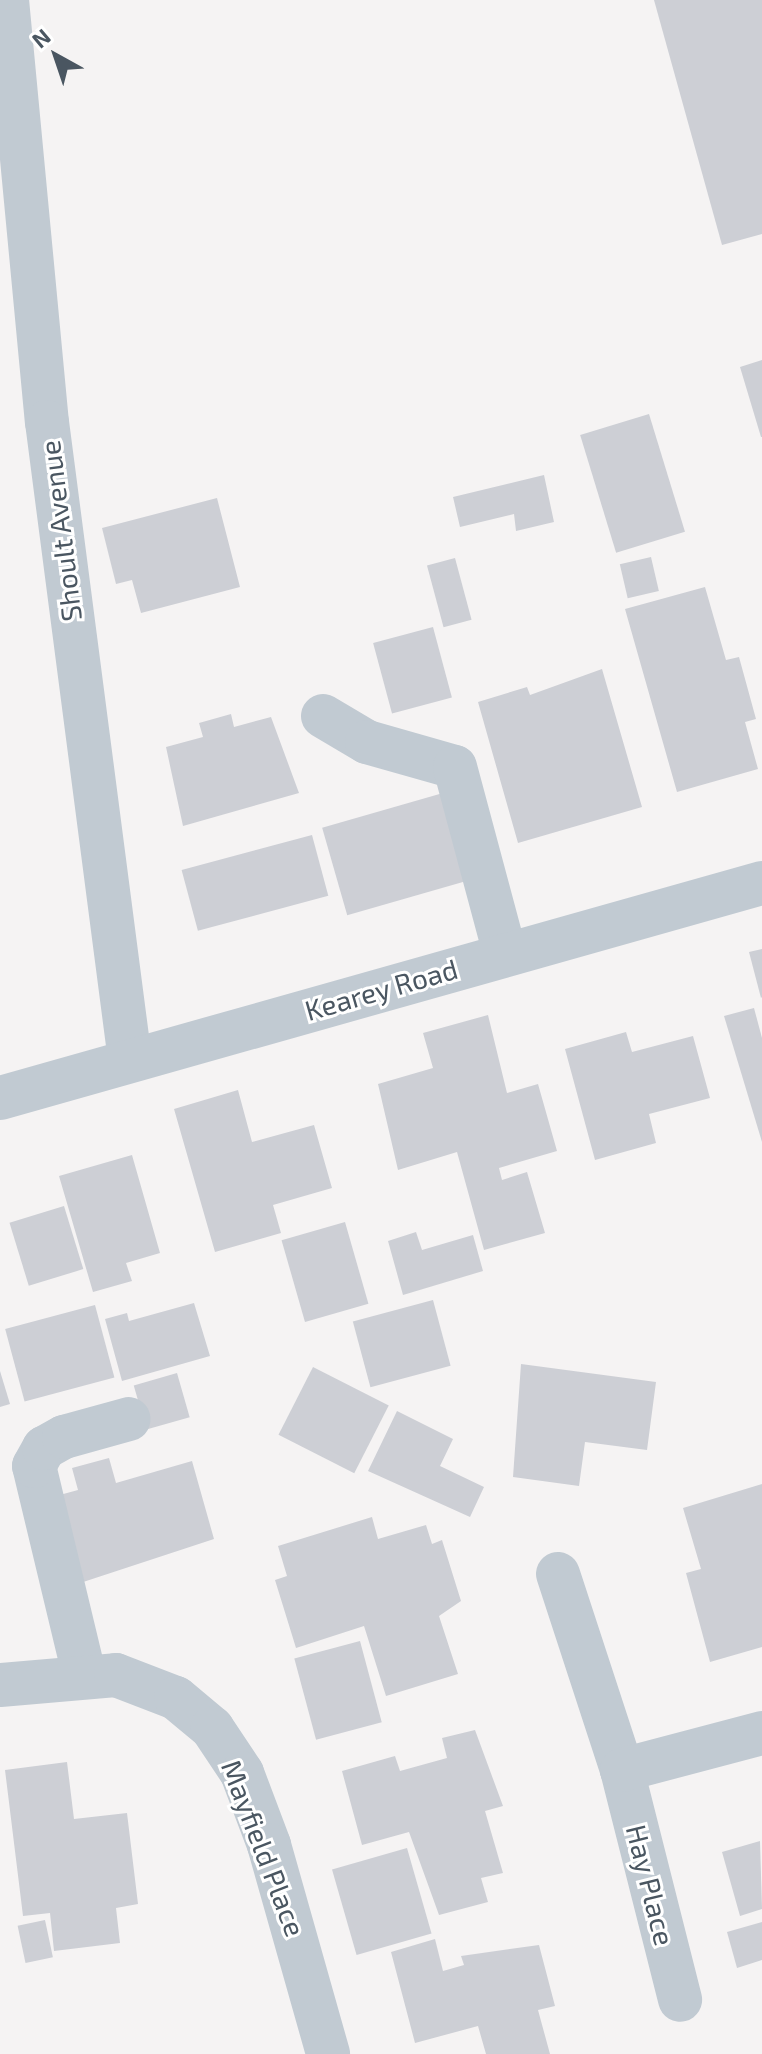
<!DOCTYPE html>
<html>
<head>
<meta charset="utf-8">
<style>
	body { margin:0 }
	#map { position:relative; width:762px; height:2054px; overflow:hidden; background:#f5f3f3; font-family:"Exo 2",sans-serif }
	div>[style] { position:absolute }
	.building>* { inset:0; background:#cdcfd5; transform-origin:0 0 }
	.minor>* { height:44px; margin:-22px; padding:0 22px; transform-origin:22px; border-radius:22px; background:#c1cad2 }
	span { translate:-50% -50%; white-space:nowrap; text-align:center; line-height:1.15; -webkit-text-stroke:6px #fff; paint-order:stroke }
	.street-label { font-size:28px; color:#4a5661 }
	.north { position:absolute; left:16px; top:16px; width:80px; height:80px; -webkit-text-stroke:6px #fff; paint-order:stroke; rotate:320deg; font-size:22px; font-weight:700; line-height:32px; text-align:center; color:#4a5661 }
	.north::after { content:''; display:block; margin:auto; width:28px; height:36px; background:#4a5661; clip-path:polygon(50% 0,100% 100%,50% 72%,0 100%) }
</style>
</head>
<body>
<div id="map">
	<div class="building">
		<div style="clip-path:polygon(654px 0,762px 0,762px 234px,722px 245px)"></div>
		<div style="clip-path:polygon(762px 360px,762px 437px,761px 437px,740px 367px)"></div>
		<div style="left:649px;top:414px;width:123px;height:72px;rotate:73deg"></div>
		<div style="clip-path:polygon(544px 475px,554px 522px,516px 531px,514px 514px,460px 527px,453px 497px)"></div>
		<div style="clip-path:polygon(217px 498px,240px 587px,141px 613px,132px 580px,116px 584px,102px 528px)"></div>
		<div style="left:651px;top:557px;width:35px;height:32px;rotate:77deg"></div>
		<div style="left:455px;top:558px;width:64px;height:29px;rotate:75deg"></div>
		<div style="clip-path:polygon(705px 587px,726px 660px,739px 657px,756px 719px,745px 722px,758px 769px,677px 792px,625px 609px)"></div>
		<div style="left:433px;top:627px;width:73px;height:62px;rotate:75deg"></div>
		<div style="clip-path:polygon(602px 669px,642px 807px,518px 843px,478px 702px,527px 687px,530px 695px)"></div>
		<div style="clip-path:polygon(231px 714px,234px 727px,271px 717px,299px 793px,183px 826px,166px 747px,203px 737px,199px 723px)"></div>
		<div style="left:450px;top:791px;width:91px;height:133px;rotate:74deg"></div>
		<div style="left:312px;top:835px;width:63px;height:135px;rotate:75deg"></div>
		<div style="clip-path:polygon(762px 949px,762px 997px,761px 998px,749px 952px)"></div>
		<div style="clip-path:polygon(754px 1008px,762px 1038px,762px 1142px,724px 1016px)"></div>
		<div style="clip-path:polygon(488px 1015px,507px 1093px,538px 1084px,557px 1151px,499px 1168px,502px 1180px,527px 1172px,545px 1233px,484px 1250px,457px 1152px,398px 1170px,378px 1084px,433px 1068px,423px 1033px)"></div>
		<div style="clip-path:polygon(626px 1032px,632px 1052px,693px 1036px,710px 1098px,649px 1114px,656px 1143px,595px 1160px,565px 1049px)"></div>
		<div style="clip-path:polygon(238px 1090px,252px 1142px,314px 1125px,332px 1188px,273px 1205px,281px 1233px,215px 1252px,174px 1109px)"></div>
		<div style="clip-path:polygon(132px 1155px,160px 1253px,126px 1263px,132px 1281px,93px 1292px,59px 1176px)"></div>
		<div style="left:64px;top:1206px;width:66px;height:57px;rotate:73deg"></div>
		<div style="left:345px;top:1222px;width:85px;height:66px;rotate:74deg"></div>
		<div style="clip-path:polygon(416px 1232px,422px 1250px,473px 1235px,483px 1271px,403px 1295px,388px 1241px)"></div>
		<div style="left:433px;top:1300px;width:68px;height:83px;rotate:75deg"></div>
		<div style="clip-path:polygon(194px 1303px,210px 1356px,122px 1381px,105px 1319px,127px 1313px,129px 1321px)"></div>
		<div style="left:95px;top:1305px;width:75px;height:93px;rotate:75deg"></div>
		<div style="clip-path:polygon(521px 1364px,656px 1382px,647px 1450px,585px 1442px,579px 1486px,513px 1477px)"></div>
		<div style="left:313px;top:1367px;width:85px;height:76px;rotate:27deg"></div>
		<div style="clip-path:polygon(0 1371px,10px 1404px,0 1407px)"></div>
		<div style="left:177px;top:1373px;width:46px;height:45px;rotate:74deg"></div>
		<div style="clip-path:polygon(397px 1411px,453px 1439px,440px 1466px,484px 1487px,470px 1517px,368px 1471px)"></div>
		<div style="clip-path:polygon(109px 1458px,116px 1483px,192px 1461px,214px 1539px,71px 1586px,56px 1496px,78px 1490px,72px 1468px)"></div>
		<div style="clip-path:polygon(762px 1484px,762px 1647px,710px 1662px,686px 1573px,701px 1569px,683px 1508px)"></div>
		<div style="clip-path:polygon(372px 1517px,378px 1539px,426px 1525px,432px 1544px,442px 1540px,461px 1601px,439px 1616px,458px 1674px,386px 1696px,364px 1626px,296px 1648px,275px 1580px,287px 1576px,278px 1546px)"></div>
		<div style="left:360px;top:1641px;width:84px;height:68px;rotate:75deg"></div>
		<div style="clip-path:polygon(475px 1730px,503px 1806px,485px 1811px,503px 1873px,481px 1878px,488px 1902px,439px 1915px,409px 1832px,362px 1845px,342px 1771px,395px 1756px,400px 1771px,447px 1758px,442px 1738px)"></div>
		<div style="clip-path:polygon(67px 1762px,74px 1819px,127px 1813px,138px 1904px,116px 1908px,120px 1943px,54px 1951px,50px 1913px,23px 1916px,5px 1770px)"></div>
		<div style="clip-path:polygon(760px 1841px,762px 1909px,740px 1916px,722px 1852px)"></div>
		<div style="left:407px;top:1848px;width:89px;height:78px;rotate:74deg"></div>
		<div style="left:45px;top:1920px;width:38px;height:28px;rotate:78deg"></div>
		<div style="clip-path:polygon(762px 1922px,762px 1960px,737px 1968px,727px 1932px)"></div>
		<div style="clip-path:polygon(435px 1939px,443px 1971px,464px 1965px,461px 1956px,539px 1945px,555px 2006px,538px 2010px,550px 2054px,486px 2054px,478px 2026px,415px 2043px,391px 1952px)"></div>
	</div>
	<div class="minor">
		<div style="left:7px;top:0;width:424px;rotate:84.6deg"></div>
		<div style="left:47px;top:422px;width:643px;rotate:82.59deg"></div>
		<div style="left:323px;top:716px;width:51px;rotate:30.6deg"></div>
		<div style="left:367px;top:742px;width:91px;rotate:15.9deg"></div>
		<div style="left:455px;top:767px;width:194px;rotate:75deg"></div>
		<div style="left:0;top:1098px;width:792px;rotate:-15.76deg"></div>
		<div style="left:558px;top:1574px;width:206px;rotate:71.9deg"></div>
		<div style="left:622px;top:1770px;width:237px;rotate:75.8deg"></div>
		<div style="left:84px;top:1674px;width:214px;rotate:-103.5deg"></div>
		<div style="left:34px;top:1466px;width:21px;rotate:-61deg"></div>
		<div style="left:44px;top:1448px;width:23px;rotate:-29deg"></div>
		<div style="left:64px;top:1437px;width:67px;rotate:-15.5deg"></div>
		<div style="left:0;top:1685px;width:116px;rotate:-4.9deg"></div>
		<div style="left:116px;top:1675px;width:64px;rotate:21deg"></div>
		<div style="left:176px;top:1698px;width:47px;rotate:39.8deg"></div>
		<div style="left:212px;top:1728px;width:54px;rotate:56.3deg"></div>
		<div style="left:242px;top:1773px;width:77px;rotate:69.4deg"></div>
		<div style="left:269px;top:1845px;width:217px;rotate:74.2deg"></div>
		<div style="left:622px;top:1770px;width:145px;rotate:-14.8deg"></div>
	</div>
	<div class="street-label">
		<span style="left:60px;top:531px;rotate:-97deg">Shoult Avenue</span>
		<span style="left:381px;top:989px;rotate:-16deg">Kearey Road</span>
		<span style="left:264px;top:1848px;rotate:69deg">Mayfield Place</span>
		<span style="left:651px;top:1885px;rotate:76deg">Hay Place</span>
	</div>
	<div class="north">N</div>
</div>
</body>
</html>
